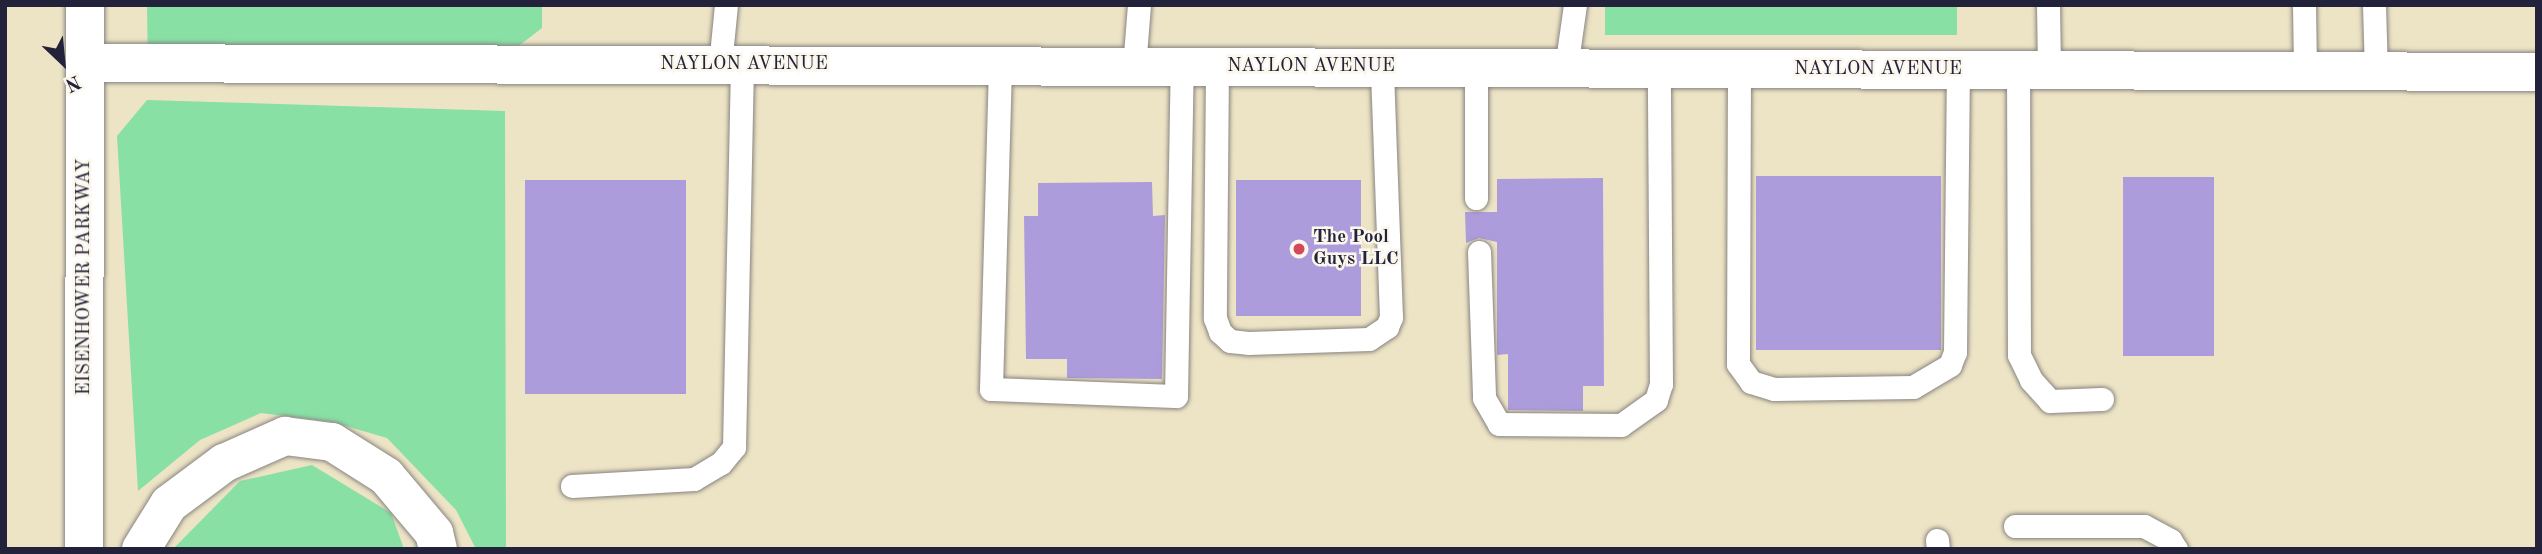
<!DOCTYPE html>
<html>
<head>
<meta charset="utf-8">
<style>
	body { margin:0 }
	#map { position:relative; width:2542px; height:554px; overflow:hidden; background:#ede4c5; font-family:"Old Standard TT",serif }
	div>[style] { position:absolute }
	.green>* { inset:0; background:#88e0a5; transform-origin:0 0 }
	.building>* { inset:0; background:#ad9cdb; transform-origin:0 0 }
	.roads { filter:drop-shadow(0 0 2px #888380) drop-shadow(0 0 2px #888380) }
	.lane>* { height:23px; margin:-11.5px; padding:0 11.5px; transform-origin:11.5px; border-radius:11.5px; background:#fff }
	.street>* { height:38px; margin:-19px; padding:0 19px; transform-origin:19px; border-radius:19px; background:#fff }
	.primary>* { height:38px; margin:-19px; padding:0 19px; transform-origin:19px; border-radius:19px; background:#fff }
	.dots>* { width:19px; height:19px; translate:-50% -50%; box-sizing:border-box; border:4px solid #fbf7ec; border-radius:50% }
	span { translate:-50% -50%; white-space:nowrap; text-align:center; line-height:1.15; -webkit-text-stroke:5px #fbf7ec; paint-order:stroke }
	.street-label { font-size:19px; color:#22223b }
	.poi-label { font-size:19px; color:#22223b; font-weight:700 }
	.left { translate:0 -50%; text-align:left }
	.frame { position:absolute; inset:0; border:7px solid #22223b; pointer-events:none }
	.north { position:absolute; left:28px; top:28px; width:70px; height:70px; -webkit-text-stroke:5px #fbf7ec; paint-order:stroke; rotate:154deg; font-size:19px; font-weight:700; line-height:28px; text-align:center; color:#22223b }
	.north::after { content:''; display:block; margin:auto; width:24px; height:32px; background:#22223b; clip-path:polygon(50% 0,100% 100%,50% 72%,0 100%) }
</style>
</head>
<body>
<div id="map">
	<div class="green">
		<div style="clip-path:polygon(147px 5px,542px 5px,542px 28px,487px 70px,148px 70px)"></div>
		<div style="left:1605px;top:5px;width:352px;height:30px"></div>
		<div style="clip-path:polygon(147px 100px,505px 111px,506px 549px,476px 549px,456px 510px,387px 438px,332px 422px,261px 413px,200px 440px,138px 491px,117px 136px)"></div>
		<div style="clip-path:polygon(312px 465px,391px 513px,404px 549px,173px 549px,240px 481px)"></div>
	</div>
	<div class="building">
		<div style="left:1941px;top:176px;width:174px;height:185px;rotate:90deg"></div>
		<div style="left:2123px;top:177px;width:91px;height:179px"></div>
		<div style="clip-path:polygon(1603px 178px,1604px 386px,1583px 386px,1583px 411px,1508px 410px,1508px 354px,1497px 355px,1497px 242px,1479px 238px,1466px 243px,1465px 212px,1497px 212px,1497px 179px)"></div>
		<div style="left:686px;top:180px;width:214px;height:161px;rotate:90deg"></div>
		<div style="left:1361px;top:180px;width:136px;height:125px;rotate:90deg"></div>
		<div style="clip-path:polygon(1152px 182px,1153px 216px,1165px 215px,1162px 379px,1067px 378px,1067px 359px,1026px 359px,1024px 216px,1038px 216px,1038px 183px)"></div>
	</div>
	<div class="roads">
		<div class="lane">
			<div style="left:2048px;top:5px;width:65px;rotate:89.1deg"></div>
			<div style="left:2304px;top:5px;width:66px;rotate:89.1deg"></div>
			<div style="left:2374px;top:5px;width:66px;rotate:88.3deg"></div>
			<div style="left:720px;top:65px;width:60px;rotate:-84.3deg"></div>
			<div style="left:1000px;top:66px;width:323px;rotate:91.6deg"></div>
			<div style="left:991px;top:389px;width:185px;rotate:2.2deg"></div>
			<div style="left:1176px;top:396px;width:329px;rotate:-89deg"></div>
			<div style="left:1134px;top:67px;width:62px;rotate:-85.4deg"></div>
			<div style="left:1217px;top:67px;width:251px;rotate:90.5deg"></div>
			<div style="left:1215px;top:318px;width:15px;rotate:70deg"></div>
			<div style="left:1220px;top:332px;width:13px;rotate:42deg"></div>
			<div style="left:1230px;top:341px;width:18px;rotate:6deg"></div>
			<div style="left:1248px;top:343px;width:121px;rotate:-1.9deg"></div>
			<div style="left:1369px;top:339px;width:22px;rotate:-34deg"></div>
			<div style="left:1387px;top:327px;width:11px;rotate:-68deg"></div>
			<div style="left:1391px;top:317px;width:249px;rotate:-92.1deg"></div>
			<div style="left:1566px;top:68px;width:64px;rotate:-81.9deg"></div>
			<div style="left:1739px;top:69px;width:295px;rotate:90.2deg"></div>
			<div style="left:1738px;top:364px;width:22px;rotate:54deg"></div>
			<div style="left:1751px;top:382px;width:24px;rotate:17deg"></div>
			<div style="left:1774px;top:389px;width:139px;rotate:-0.8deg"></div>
			<div style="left:1913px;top:387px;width:43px;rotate:-30.7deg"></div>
			<div style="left:1950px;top:365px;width:14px;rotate:-69deg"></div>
			<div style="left:1955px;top:352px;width:282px;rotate:-89.4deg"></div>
			<div style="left:2018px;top:70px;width:285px;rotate:89.8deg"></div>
			<div style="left:2019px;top:355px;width:28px;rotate:64deg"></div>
			<div style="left:2031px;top:380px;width:28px;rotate:48deg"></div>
			<div style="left:2050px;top:401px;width:52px;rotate:-2.2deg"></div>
			<div style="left:1476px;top:198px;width:130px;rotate:-90deg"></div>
			<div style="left:1479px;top:252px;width:146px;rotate:88deg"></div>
			<div style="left:1484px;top:398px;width:30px;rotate:60deg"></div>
			<div style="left:1499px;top:424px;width:122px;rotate:0.5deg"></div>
			<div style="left:1621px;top:425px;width:43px;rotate:-35.5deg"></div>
			<div style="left:1656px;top:400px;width:17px;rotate:-73deg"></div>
			<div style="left:1661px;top:384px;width:315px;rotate:-90.4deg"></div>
			<div style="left:572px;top:486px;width:122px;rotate:-3.3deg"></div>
			<div style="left:694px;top:479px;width:31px;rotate:-31deg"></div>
			<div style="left:721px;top:463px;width:21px;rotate:-51deg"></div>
			<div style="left:734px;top:447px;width:382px;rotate:-88.8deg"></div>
			<div style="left:2015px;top:526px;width:129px"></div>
			<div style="left:2144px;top:526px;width:30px;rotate:28deg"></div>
			<div style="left:2170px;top:540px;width:11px;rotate:56deg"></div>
			<div style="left:1937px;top:540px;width:9px;rotate:84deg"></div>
		</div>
		<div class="street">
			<div style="left:86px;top:63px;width:2451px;rotate:0.21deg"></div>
		</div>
		<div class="primary">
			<div style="left:84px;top:549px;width:544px;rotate:-89.89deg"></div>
			<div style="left:141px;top:549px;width:53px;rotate:-58.1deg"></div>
			<div style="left:169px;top:504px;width:69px;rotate:-36.7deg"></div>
			<div style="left:224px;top:463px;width:67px;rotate:-23.9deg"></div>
			<div style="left:285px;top:436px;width:47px;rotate:7.3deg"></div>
			<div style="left:332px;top:442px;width:64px;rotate:32.2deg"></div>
			<div style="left:386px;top:476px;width:75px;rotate:49.9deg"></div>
			<div style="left:434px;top:533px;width:16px;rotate:76deg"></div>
		</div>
	</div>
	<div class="dots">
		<div style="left:1299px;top:249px;background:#d1495b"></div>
	</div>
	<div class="street-label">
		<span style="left:744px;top:65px">NAYLON AVENUE</span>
		<span style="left:1311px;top:67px">NAYLON AVENUE</span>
		<span style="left:1878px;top:70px">NAYLON AVENUE</span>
		<span style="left:85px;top:277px;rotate:-90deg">EISENHOWER PARKWAY</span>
	</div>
	<div class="poi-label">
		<span class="left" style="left:1313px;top:249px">The Pool<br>Guys LLC</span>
	</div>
	<div class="frame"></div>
	<div class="north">N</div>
</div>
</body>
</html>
